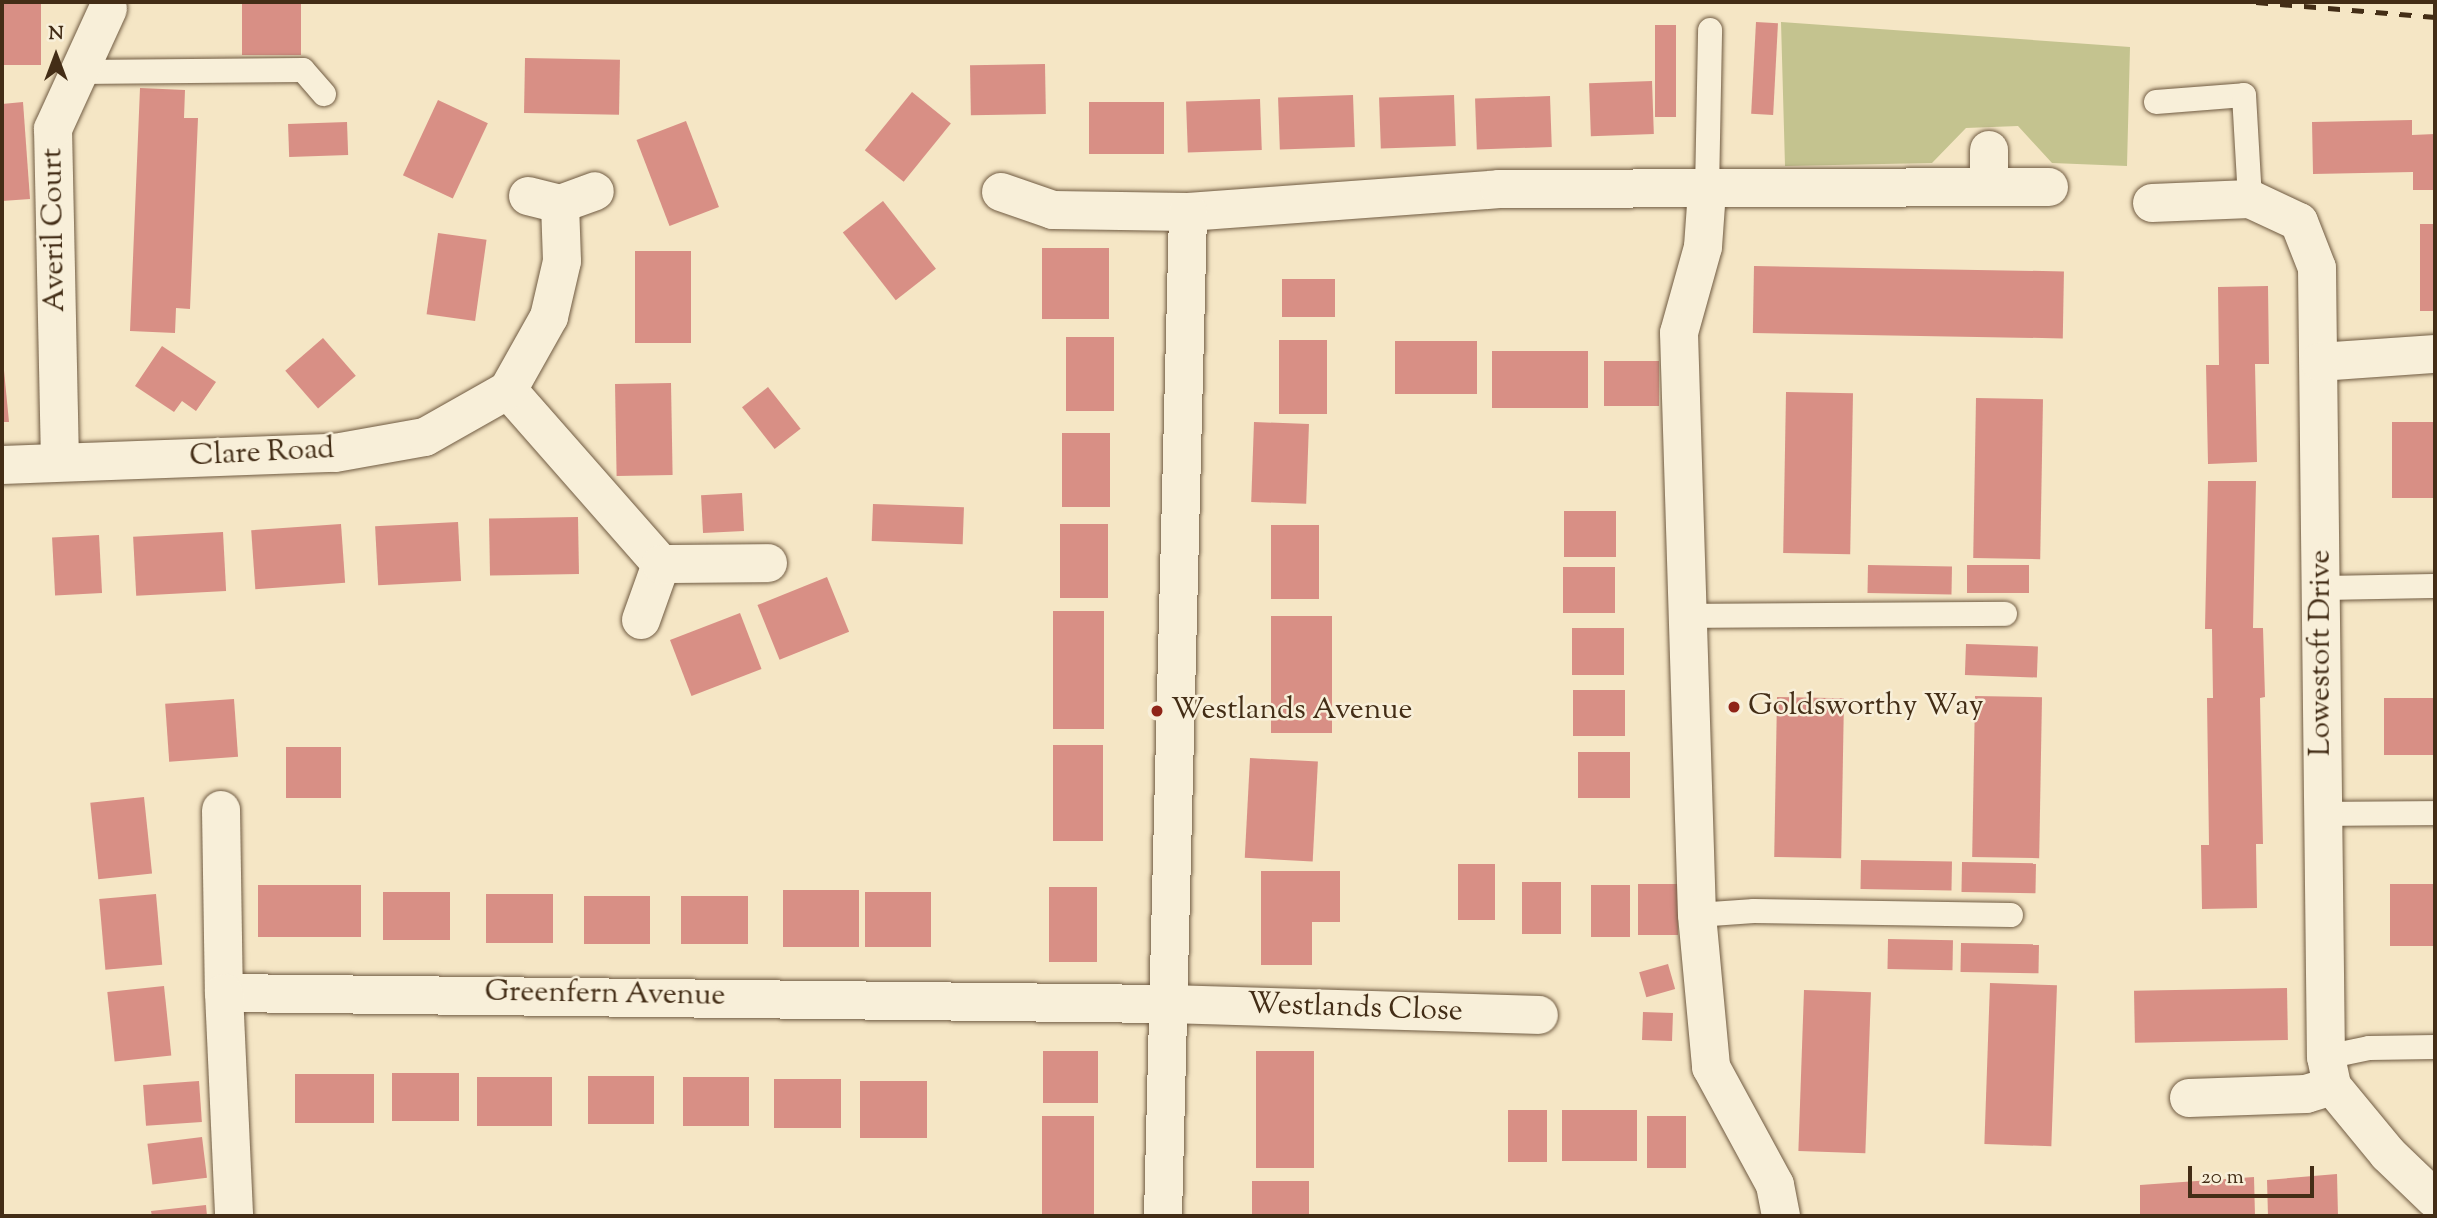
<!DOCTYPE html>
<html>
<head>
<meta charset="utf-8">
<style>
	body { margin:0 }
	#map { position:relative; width:2437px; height:1218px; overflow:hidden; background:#f5e6c5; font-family:"Sorts Mill Goudy",serif }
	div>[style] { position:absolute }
	.green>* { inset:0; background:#c4c38f }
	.building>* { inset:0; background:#d88f85; transform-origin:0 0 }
	.roads { filter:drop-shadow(0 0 2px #705b42) drop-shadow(0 0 2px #705b42) }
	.service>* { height:24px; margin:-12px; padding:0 12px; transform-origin:12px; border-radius:12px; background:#f8efd9 }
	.minor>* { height:38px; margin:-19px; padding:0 19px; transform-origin:19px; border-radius:19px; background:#f8efd9 }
	.rail>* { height:5px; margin-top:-2.5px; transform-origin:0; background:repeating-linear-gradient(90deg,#432d16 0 12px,transparent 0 24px) }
	.dots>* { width:19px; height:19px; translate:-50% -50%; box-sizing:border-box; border:4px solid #f8efd9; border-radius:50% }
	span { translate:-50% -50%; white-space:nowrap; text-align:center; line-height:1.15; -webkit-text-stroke:5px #f8efd9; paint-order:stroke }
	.street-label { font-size:30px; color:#432d16 }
	.poi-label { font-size:30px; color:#432d16 }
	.left { translate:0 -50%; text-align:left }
	.frame { position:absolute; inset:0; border:4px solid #432d16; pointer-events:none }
	.north { position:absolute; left:21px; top:21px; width:70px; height:70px; -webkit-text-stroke:5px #f8efd9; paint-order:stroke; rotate:0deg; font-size:19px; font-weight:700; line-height:28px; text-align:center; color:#432d16 }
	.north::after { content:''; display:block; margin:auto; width:24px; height:32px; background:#432d16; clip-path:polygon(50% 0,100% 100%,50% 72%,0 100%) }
	.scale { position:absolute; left:2188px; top:1166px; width:126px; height:32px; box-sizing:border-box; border:4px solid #432d16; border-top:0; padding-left:9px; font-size:21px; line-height:24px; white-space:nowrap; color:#432d16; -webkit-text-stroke:5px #f8efd9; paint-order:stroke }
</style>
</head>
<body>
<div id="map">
	<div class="green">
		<div style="clip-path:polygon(1781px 22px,2130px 47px,2127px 166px,2052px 163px,2018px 126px,1966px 128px,1932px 163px,1785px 166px)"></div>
	</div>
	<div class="building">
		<div style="left:2px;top:2px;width:39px;height:63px"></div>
		<div style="left:242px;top:2px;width:59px;height:53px"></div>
		<div style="left:1756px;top:22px;width:22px;height:92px;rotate:3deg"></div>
		<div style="left:1655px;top:25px;width:21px;height:92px"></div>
		<div style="left:525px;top:58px;width:95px;height:55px;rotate:1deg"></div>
		<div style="left:1045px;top:64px;width:50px;height:75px;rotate:89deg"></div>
		<div style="left:1652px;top:81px;width:53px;height:63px;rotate:88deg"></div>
		<div style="clip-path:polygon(140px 88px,185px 90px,184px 118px,198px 118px,190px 309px,176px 308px,175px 333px,130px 331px)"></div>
		<div style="left:912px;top:92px;width:50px;height:75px;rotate:39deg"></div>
		<div style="left:1353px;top:95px;width:52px;height:75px;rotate:88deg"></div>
		<div style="left:1454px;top:95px;width:51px;height:75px;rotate:88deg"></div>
		<div style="left:1550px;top:96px;width:51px;height:75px;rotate:88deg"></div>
		<div style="left:1260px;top:99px;width:51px;height:74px;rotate:88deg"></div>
		<div style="left:438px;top:100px;width:55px;height:83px;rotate:25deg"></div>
		<div style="clip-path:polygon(23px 102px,30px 199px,2px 201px,2px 104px)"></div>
		<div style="left:1089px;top:102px;width:75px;height:52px"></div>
		<div style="clip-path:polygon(2412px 120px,2412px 135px,2435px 134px,2435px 190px,2413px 190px,2413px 172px,2313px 174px,2312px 122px)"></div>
		<div style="left:686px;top:121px;width:92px;height:53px;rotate:69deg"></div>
		<div style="left:347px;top:122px;width:33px;height:59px;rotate:88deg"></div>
		<div style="left:883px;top:201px;width:86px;height:51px;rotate:52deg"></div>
		<div style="left:2420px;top:224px;width:15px;height:87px"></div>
		<div style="left:438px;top:233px;width:49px;height:82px;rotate:8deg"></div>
		<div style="left:1042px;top:248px;width:67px;height:71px"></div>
		<div style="left:635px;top:251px;width:56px;height:92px"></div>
		<div style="left:1754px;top:266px;width:310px;height:67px;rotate:1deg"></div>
		<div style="left:1282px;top:279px;width:53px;height:38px"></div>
		<div style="clip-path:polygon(2268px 286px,2269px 364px,2255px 364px,2257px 462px,2208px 464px,2206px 365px,2219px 365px,2218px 287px)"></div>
		<div style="left:1066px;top:337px;width:48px;height:74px"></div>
		<div style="left:323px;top:338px;width:50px;height:50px;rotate:49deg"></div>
		<div style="left:1279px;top:340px;width:48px;height:74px"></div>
		<div style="left:1395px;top:341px;width:82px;height:53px"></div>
		<div style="clip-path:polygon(162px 346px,216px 382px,196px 411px,182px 401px,174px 412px,135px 386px)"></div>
		<div style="clip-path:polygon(2px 350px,9px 422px,2px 422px)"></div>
		<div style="left:1492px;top:351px;width:96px;height:57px"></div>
		<div style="left:1604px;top:361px;width:55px;height:45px"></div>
		<div style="left:671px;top:383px;width:92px;height:56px;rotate:89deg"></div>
		<div style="left:768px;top:387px;width:53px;height:33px;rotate:52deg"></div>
		<div style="left:1786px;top:392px;width:67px;height:161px;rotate:1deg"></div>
		<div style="left:1976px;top:398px;width:67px;height:160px;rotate:1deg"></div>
		<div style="left:1254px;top:422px;width:55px;height:80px;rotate:2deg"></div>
		<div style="left:2435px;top:422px;width:76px;height:43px;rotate:90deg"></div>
		<div style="left:1062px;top:433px;width:48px;height:74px"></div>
		<div style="clip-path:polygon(2208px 481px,2256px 481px,2253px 628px,2263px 628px,2265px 697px,2260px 698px,2263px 844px,2256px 844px,2257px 908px,2202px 909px,2201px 845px,2209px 845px,2207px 698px,2213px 698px,2212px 629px,2205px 629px)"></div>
		<div style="left:742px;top:493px;width:38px;height:41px;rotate:87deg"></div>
		<div style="left:873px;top:504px;width:91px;height:37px;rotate:2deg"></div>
		<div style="left:1564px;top:511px;width:52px;height:46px"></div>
		<div style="left:578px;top:517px;width:57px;height:89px;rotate:89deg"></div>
		<div style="left:458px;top:522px;width:59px;height:83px;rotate:87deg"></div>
		<div style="left:341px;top:524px;width:59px;height:90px;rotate:86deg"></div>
		<div style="left:1060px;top:524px;width:48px;height:74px"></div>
		<div style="left:1271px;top:525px;width:48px;height:74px"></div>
		<div style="left:223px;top:532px;width:59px;height:90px;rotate:87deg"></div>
		<div style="left:99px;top:535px;width:58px;height:47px;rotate:87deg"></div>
		<div style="left:1868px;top:565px;width:84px;height:28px;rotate:1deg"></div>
		<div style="left:1967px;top:565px;width:62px;height:28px"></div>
		<div style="left:1563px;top:567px;width:52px;height:46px"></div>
		<div style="left:827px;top:577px;width:59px;height:75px;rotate:68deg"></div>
		<div style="left:1053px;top:611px;width:51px;height:118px"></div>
		<div style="left:740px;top:613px;width:60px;height:75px;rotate:69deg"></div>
		<div style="left:1271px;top:616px;width:61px;height:117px"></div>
		<div style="left:1572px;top:628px;width:52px;height:47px"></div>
		<div style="left:1966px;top:644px;width:72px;height:31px;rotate:2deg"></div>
		<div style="left:1573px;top:690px;width:52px;height:46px"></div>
		<div style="left:1975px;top:696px;width:67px;height:161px;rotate:1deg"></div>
		<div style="left:1777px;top:697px;width:67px;height:160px;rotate:1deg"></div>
		<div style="left:2435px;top:698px;width:57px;height:51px;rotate:90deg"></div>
		<div style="left:234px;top:699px;width:58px;height:69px;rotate:86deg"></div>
		<div style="left:1053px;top:745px;width:50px;height:96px"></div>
		<div style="left:286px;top:747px;width:55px;height:51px"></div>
		<div style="left:1578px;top:752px;width:52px;height:46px"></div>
		<div style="left:1250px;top:758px;width:68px;height:100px;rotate:3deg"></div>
		<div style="left:144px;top:797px;width:77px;height:54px;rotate:84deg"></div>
		<div style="left:1861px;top:860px;width:91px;height:29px;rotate:1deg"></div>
		<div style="left:1962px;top:862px;width:74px;height:30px;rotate:1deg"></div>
		<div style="left:1458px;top:864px;width:37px;height:56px"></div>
		<div style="clip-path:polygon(1261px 871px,1340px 871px,1340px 922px,1312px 922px,1312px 965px,1261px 965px)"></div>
		<div style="left:1522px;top:882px;width:39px;height:52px"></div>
		<div style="left:1638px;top:884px;width:40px;height:51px"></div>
		<div style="left:2390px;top:884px;width:45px;height:62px"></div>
		<div style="left:361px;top:885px;width:52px;height:103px;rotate:90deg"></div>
		<div style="left:1591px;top:885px;width:39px;height:52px"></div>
		<div style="left:1049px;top:887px;width:48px;height:75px"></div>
		<div style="left:783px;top:890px;width:76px;height:57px"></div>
		<div style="left:383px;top:892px;width:67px;height:48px"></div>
		<div style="left:865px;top:892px;width:66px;height:55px"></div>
		<div style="left:156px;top:894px;width:71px;height:57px;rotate:85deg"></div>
		<div style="left:553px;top:894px;width:49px;height:67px;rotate:90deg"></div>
		<div style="left:584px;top:896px;width:66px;height:48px"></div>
		<div style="left:681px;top:896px;width:67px;height:48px"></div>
		<div style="left:1888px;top:939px;width:65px;height:30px;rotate:1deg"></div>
		<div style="left:1961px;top:943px;width:78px;height:29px;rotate:1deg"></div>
		<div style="left:1668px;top:964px;width:26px;height:30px;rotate:74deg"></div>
		<div style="left:1990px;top:983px;width:67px;height:161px;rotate:2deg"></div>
		<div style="left:164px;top:986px;width:70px;height:57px;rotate:84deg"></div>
		<div style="left:2287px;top:988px;width:52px;height:153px;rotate:89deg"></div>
		<div style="left:1804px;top:990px;width:67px;height:161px;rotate:2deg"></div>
		<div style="left:1643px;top:1012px;width:30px;height:28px;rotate:2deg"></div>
		<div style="left:1043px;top:1051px;width:55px;height:52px"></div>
		<div style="left:1256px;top:1051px;width:58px;height:117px"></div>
		<div style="left:392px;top:1073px;width:67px;height:48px"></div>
		<div style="left:295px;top:1074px;width:79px;height:49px"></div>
		<div style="left:588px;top:1076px;width:66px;height:48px"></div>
		<div style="left:552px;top:1077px;width:49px;height:75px;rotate:90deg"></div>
		<div style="left:683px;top:1077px;width:66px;height:49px"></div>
		<div style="left:774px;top:1079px;width:67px;height:49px"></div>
		<div style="left:199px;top:1081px;width:41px;height:56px;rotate:86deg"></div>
		<div style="left:860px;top:1081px;width:67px;height:57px"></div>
		<div style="left:1508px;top:1110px;width:39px;height:52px"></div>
		<div style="left:1562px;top:1110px;width:75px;height:51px"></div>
		<div style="left:1042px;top:1116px;width:52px;height:100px"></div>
		<div style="left:1647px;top:1116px;width:39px;height:52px"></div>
		<div style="left:202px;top:1137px;width:41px;height:55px;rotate:83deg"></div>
		<div style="clip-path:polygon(2337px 1174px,2338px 1216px,2268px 1216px,2267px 1180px)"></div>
		<div style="clip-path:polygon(2254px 1177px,2255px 1216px,2140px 1216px,2140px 1185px)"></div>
		<div style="left:1252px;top:1181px;width:57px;height:35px"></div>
		<div style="clip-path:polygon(206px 1205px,207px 1216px,152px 1216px,151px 1211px)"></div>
	</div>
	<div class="roads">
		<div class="service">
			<div style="left:79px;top:72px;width:224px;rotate:-0.5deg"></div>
			<div style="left:303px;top:70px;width:32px;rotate:49deg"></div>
			<div style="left:2156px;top:102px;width:88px;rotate:-4.5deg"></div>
			<div style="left:2244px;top:95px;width:104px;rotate:86.7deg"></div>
			<div style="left:1707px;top:191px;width:161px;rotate:-88.9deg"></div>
			<div style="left:2322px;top:588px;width:113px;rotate:-1deg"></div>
			<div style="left:1686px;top:616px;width:319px;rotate:-0.4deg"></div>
			<div style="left:2323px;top:814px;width:112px;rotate:-0.5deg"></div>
			<div style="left:1697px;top:915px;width:57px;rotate:-4deg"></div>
			<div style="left:1754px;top:911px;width:257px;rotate:0.9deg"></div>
			<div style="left:2326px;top:1057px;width:44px;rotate:-11.8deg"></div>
			<div style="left:2369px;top:1048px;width:66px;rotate:-0.9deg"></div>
		</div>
		<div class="minor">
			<div style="left:1989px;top:150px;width:37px;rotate:90deg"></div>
			<div style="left:1707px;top:191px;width:56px;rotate:94.1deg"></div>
			<div style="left:1703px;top:247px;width:89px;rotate:105.6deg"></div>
			<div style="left:1679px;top:333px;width:582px;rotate:88.23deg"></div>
			<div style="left:1697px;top:915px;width:153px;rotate:84.7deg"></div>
			<div style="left:1711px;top:1067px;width:134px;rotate:61.5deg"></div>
			<div style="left:1775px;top:1185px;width:32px;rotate:79deg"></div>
			<div style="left:1001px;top:192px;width:55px;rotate:19.1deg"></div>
			<div style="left:1053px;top:210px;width:135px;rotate:0.8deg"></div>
			<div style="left:1188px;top:212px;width:312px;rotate:-4.2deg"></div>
			<div style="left:1499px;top:189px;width:550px;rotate:-0.21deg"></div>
			<div style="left:528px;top:196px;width:33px;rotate:14deg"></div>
			<div style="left:560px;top:204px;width:37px;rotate:-20deg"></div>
			<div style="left:2152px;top:203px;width:98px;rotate:-2.3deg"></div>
			<div style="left:2250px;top:199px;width:54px;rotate:25.1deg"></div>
			<div style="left:2299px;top:222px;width:49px;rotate:68.6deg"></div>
			<div style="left:2317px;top:268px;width:789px;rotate:89.35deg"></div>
			<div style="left:2326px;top:1057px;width:30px;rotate:78deg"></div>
			<div style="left:2332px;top:1086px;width:88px;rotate:50.5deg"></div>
			<div style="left:2388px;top:1154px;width:65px;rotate:43.8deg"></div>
			<div style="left:2320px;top:362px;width:115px;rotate:-4deg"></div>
			<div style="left:508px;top:390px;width:232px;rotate:48.7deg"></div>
			<div style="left:60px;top:462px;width:333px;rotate:-91.2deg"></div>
			<div style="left:53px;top:129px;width:132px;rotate:-65.4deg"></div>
			<div style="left:2px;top:465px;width:333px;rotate:-2.1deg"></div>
			<div style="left:335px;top:453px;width:91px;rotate:-10.1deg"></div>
			<div style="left:425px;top:437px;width:95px;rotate:-29.5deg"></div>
			<div style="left:508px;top:390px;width:84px;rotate:-60.7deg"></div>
			<div style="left:549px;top:317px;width:57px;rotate:-76.9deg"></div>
			<div style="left:562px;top:261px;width:57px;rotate:-92deg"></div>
			<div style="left:641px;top:620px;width:59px;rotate:-70.3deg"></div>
			<div style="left:661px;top:564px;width:107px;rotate:-0.5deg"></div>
			<div style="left:221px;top:810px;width:183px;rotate:89.1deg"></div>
			<div style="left:224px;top:993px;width:946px;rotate:0.67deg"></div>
			<div style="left:1170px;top:1004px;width:369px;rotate:1.7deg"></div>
			<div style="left:224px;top:993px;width:223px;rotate:87.4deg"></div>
			<div style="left:2189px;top:1098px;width:117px;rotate:-2deg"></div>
			<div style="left:2306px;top:1094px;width:27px;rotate:-17deg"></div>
			<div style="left:1163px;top:1216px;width:1004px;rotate:-88.57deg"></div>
		</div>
	</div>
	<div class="rail">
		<div style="left:2256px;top:2px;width:180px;rotate:4.8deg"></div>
	</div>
	<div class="dots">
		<div style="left:1734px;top:707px;background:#8f2418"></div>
		<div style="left:1157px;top:711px;background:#8f2418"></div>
	</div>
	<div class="street-label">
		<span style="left:55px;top:230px;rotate:-91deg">Averil Court</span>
		<span style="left:262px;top:454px;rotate:-3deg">Clare Road</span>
		<span style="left:2322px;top:653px;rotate:-90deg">Lowestoft Drive</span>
		<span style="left:605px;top:995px;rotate:1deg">Greenfern Avenue</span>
		<span style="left:1355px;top:1009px;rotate:2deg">Westlands Close</span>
	</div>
	<div class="poi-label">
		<span class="left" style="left:1748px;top:707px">Goldsworthy Way</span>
		<span class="left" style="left:1171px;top:711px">Westlands Avenue</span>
	</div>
	<div class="frame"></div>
	<div class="north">N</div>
	<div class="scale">20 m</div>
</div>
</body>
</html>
